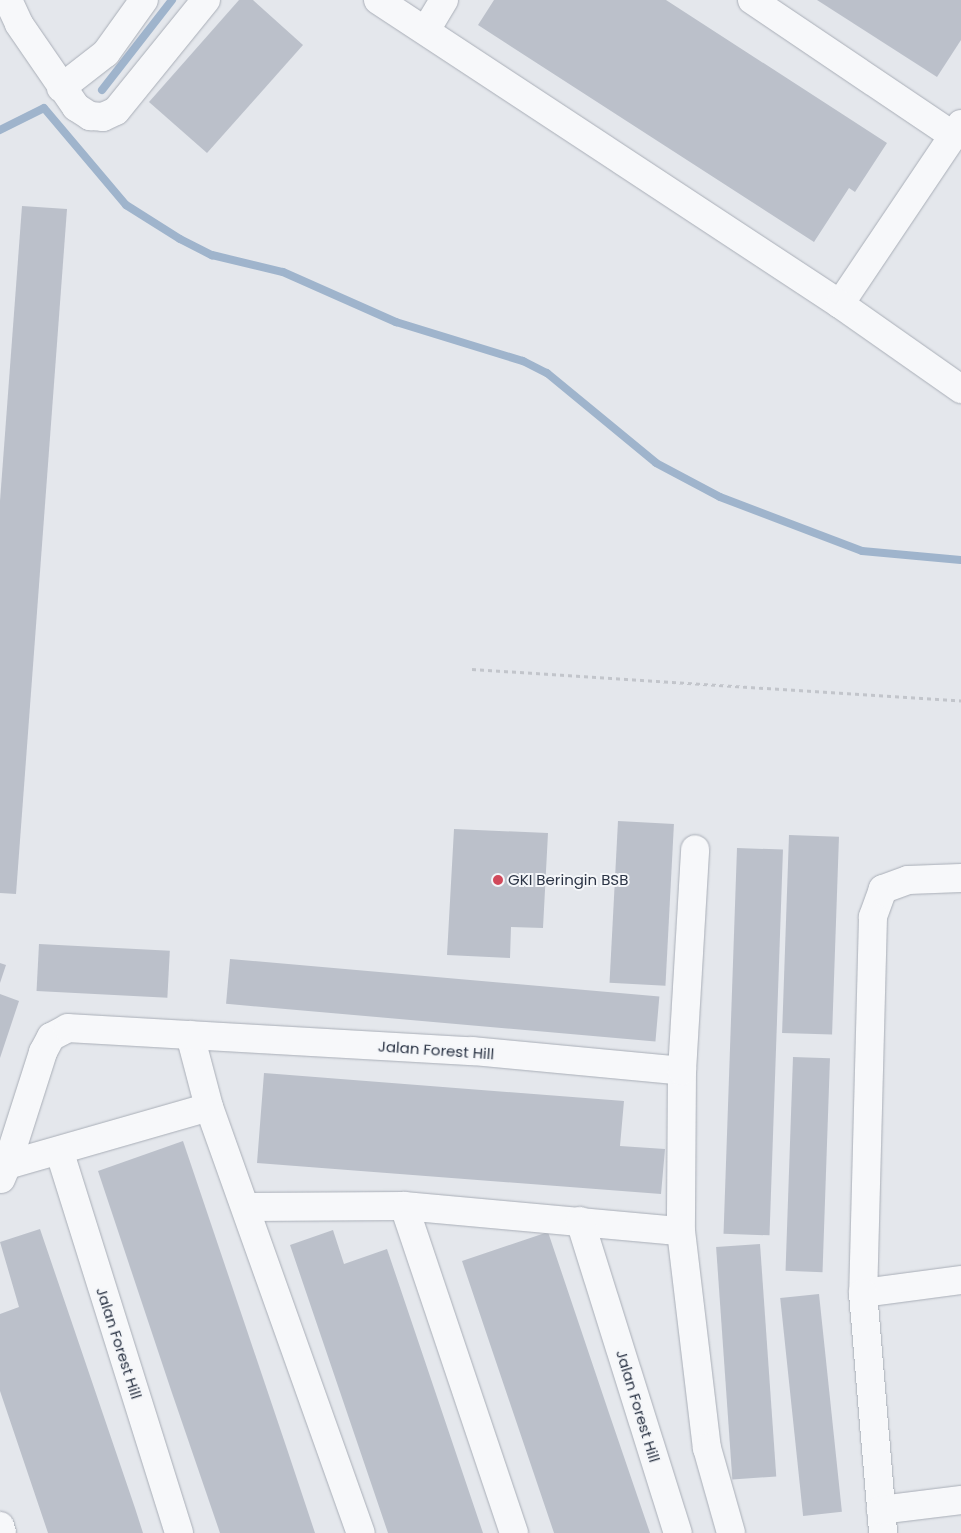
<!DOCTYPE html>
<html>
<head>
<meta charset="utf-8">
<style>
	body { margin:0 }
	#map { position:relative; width:961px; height:1533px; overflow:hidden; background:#e4e7ec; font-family:Poppins,sans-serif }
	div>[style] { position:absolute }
	.stream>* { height:8px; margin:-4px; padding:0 4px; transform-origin:4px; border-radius:4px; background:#9fb4cc }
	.building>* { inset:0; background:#bbc0ca; transform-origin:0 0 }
	.path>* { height:3px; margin-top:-1.5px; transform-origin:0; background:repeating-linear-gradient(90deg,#c2c5cb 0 4px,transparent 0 8px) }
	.roads { filter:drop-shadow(0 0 1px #a9aeb7) drop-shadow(0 0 1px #a9aeb7) }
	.minor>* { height:28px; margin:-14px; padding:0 14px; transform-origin:14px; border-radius:14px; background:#f7f8fa }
	.dots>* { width:14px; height:14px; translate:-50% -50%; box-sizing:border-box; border:2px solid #f4f6f9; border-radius:50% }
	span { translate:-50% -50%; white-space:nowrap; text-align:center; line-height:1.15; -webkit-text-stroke:4px #f4f6f9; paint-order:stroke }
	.poi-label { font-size:15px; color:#2b3445 }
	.left { translate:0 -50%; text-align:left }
	.street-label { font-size:15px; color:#2b3445 }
</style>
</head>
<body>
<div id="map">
	<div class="stream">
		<div style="left:102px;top:90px;width:114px;rotate:-52.1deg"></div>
		<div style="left:0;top:130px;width:49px;rotate:-26.6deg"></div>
		<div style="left:44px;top:108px;width:127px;rotate:49.8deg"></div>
		<div style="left:126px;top:205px;width:64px;rotate:32.2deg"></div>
		<div style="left:180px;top:239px;width:36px;rotate:27deg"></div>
		<div style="left:212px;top:255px;width:73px;rotate:13.5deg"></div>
		<div style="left:283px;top:272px;width:124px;rotate:23.9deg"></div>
		<div style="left:396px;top:322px;width:133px;rotate:17.1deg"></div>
		<div style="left:523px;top:361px;width:27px;rotate:27deg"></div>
		<div style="left:547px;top:373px;width:141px;rotate:39.5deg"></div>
		<div style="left:656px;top:463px;width:72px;rotate:28deg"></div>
		<div style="left:720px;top:497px;width:152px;rotate:20.8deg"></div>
		<div style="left:862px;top:551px;width:99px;rotate:5.2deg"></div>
	</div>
	<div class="building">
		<div style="clip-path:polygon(239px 0,253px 0,303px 45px,207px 153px,149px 102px)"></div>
		<div style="clip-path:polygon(494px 0,666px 0,887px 143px,855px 192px,849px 188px,814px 242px,478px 25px)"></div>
		<div style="clip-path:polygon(817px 0,961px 0,961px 40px,937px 77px)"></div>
		<div style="clip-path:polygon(22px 206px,67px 209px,16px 894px,0 893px,0 501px)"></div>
		<div style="left:618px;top:821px;width:56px;height:162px;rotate:3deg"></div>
		<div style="clip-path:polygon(454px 829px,548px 833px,543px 928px,511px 927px,510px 958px,447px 955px)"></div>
		<div style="left:789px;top:835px;width:50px;height:198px;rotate:2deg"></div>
		<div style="left:737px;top:848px;width:46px;height:386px;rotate:2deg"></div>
		<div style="left:39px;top:944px;width:131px;height:47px;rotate:3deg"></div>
		<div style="left:230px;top:959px;width:431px;height:45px;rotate:5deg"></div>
		<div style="clip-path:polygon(0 963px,6px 965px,0 983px)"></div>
		<div style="clip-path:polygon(0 994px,19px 1001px,0 1058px)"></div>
		<div style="left:793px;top:1057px;width:37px;height:214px;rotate:2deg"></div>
		<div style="clip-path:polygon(264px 1073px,624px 1101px,620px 1146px,665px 1149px,661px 1194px,257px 1163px)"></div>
		<div style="clip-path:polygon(183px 1141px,288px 1452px,315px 1533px,220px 1533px,171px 1390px,98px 1171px)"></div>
		<div style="clip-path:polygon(40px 1229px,135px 1508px,143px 1533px,48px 1533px,0 1391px,0 1314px,19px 1307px,0 1242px)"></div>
		<div style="clip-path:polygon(333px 1230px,344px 1264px,387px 1249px,483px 1533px,388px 1533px,290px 1245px)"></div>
		<div style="clip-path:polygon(548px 1232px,610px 1416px,650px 1533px,554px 1533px,493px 1353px,462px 1261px)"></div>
		<div style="left:760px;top:1244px;width:233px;height:44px;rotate:86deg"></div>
		<div style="left:819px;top:1294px;width:219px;height:39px;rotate:84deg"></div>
	</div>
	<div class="path">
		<div style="left:472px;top:669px;width:490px;rotate:3.7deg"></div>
	</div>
	<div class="roads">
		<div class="minor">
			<div style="left:8px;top:0;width:26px;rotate:65deg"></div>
			<div style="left:19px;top:24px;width:101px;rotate:55.5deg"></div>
			<div style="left:76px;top:107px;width:17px;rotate:33deg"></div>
			<div style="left:90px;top:116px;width:13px;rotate:4deg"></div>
			<div style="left:103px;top:117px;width:14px;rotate:-25deg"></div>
			<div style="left:116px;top:111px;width:143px;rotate:-51deg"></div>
			<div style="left:378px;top:0;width:553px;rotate:33.35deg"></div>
			<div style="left:752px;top:0;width:244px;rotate:34deg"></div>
			<div style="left:426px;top:30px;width:35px;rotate:-59deg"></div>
			<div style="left:61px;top:88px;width:57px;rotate:-37.9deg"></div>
			<div style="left:106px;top:53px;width:65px;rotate:-54.4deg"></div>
			<div style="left:961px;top:124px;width:217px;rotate:123.9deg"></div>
			<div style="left:840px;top:304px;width:148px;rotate:35.1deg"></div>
			<div style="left:961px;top:878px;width:53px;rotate:177.8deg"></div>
			<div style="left:908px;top:880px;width:27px;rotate:160deg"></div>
			<div style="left:883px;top:889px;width:30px;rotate:110deg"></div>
			<div style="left:873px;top:917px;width:376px;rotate:91.5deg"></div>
			<div style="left:863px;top:1293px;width:99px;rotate:-7.6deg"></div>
			<div style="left:190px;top:1035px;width:74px;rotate:75.2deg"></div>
			<div style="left:209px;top:1107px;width:452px;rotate:70.4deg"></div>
			<div style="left:682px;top:1071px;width:160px;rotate:90.4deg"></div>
			<div style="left:681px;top:1231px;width:219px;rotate:83.2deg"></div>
			<div style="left:707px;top:1448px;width:88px;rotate:74.2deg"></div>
			<div style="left:60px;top:1153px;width:398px;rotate:72.6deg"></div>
			<div style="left:7px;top:1165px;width:119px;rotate:-72.3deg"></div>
			<div style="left:43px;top:1052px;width:17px;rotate:-62deg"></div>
			<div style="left:51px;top:1037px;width:19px;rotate:-28deg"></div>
			<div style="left:68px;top:1028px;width:405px;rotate:3.3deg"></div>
			<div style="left:472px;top:1051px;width:211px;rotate:5.4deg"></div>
			<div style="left:682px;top:1071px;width:222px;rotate:-86.6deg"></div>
			<div style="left:1px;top:1179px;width:15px;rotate:-67deg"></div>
			<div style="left:7px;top:1165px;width:210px;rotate:-16deg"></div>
			<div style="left:404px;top:1206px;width:345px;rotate:71.4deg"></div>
			<div style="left:247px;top:1207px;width:157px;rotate:-0.4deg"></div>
			<div style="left:404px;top:1206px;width:278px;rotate:5.2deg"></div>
			<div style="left:580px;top:1221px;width:327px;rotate:72.6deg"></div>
			<div style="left:863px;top:1293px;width:241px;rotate:85.2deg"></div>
			<div style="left:881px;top:1510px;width:81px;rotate:-7.1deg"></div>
			<div style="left:0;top:1526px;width:7px;rotate:74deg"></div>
		</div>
	</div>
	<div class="dots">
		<div style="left:498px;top:880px;background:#d1495b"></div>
	</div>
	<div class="poi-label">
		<span class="left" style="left:508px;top:880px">GKI Beringin BSB</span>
	</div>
	<div class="street-label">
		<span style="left:436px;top:1050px;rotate:4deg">Jalan Forest Hill</span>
		<span style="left:119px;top:1343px;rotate:72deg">Jalan Forest Hill</span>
		<span style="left:638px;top:1406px;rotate:73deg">Jalan Forest Hill</span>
	</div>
</div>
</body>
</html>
